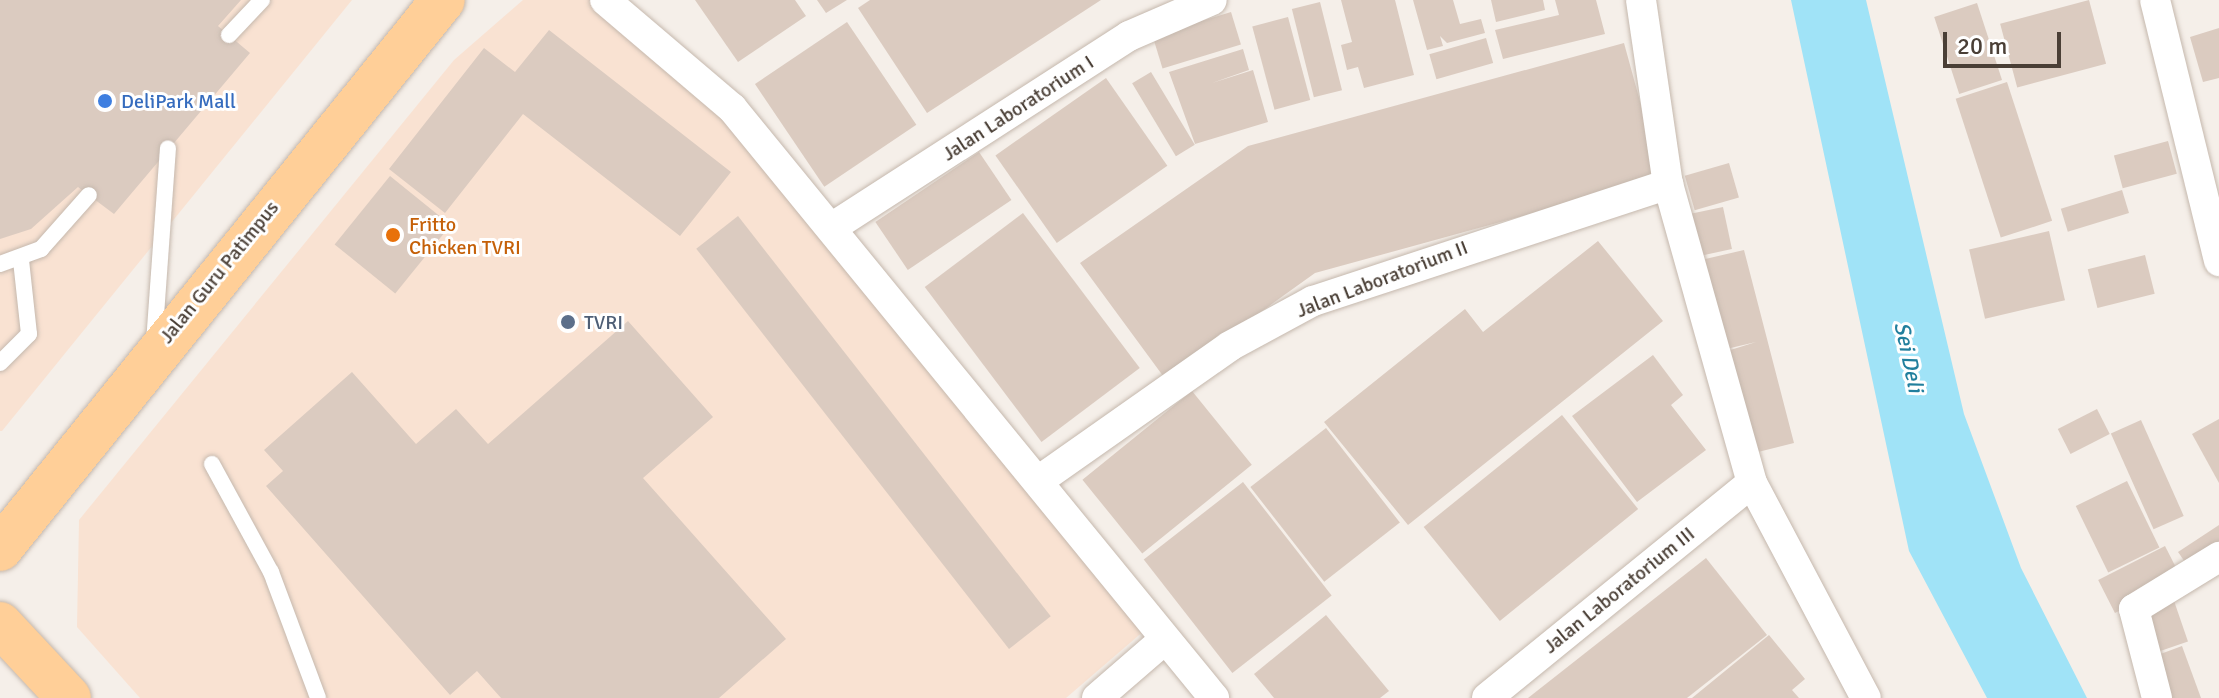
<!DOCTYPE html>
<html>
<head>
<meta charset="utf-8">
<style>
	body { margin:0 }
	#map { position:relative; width:2219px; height:698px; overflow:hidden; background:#f5efe9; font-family:Signika,sans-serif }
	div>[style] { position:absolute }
	.commercial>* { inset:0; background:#f9e2d2 }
	.water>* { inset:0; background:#a0e3f7 }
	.building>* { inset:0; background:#dbcbc0; transform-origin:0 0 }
	.roads { filter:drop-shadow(0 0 2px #c5b8ad) drop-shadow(0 0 2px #c5b8ad) }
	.lane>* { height:16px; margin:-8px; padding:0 8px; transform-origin:8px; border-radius:8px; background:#fff }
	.street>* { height:30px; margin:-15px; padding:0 15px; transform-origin:15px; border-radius:15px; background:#fff }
	.primary>* { height:44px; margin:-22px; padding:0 22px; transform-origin:22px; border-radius:22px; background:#ffcf98 }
	.dots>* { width:22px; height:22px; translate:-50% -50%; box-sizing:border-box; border:4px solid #fff; border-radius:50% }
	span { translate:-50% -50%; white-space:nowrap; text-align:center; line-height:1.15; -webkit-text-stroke:6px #fff; paint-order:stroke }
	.shop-label { font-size:20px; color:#366cbe }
	.left { translate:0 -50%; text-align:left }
	.street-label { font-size:20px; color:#4a3f36 }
	.food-label { font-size:20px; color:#c56008 }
	.service-label { font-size:20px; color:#4e5e75 }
	.water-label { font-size:22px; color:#217f9d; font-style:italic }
	.scale { position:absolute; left:1943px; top:32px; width:118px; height:36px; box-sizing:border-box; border:4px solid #4a3f36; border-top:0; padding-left:10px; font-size:24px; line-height:28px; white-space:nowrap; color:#4a3f36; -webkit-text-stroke:6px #fff; paint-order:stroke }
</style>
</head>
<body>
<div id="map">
	<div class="commercial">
		<div style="clip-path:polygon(0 0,352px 0,2px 431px,0 431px)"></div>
		<div style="clip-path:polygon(523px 0,594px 0,737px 125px,1145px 630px,1066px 698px,140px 698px,77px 627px,79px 520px,454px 60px)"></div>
	</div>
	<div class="water">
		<div style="clip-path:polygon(1791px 0,1866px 0,1964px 414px,2021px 568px,2087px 698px,1987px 698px,1909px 551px)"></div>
	</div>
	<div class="building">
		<div style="clip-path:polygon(0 0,241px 0,218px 26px,250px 53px,114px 214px,78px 187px,31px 229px,0 239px)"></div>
		<div style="clip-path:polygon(695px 0,795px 0,806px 16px,738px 62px)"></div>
		<div style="clip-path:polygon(817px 0,847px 0,826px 13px)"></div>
		<div style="clip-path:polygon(870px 0,1101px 0,927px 113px,858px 8px)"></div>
		<div style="clip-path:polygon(1341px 0,1395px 0,1414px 75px,1364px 88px,1358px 67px,1347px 70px,1341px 45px,1352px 42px)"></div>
		<div style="clip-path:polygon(1413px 0,1453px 0,1460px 24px,1481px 19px,1485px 33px,1447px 43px,1440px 36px,1443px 46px,1427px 50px)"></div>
		<div style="clip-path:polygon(1491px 0,1543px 0,1545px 10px,1496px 22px)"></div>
		<div style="clip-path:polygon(1555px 0,1596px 0,1605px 34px,1503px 59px,1495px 30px,1559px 15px)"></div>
		<div style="left:2089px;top:0;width:66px;height:92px;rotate:75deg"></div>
		<div style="left:1320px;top:2px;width:91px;height:29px;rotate:76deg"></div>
		<div style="left:1977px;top:3px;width:81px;height:45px;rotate:72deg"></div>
		<div style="left:1231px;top:12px;width:34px;height:82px;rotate:73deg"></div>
		<div style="left:1288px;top:17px;width:86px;height:37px;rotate:75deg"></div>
		<div style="left:847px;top:22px;width:124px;height:111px;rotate:56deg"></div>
		<div style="clip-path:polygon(2219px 28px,2219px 78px,2203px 82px,2190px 37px)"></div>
		<div style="clip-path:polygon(549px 30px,731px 172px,680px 236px,523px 114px,445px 213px,389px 169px,484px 48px,515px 72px)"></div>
		<div style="left:1486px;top:38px;width:26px;height:59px;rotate:74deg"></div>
		<div style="clip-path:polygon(1624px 43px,1661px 178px,1315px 273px,1166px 380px,1080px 263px,1248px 146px)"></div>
		<div style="clip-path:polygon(1243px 49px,1249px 70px,1212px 83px,1253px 70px,1268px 122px,1195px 144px,1169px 72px)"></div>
		<div style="left:1151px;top:72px;width:85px;height:22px;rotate:59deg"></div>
		<div style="left:1106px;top:78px;width:107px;height:135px;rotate:55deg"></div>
		<div style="left:2007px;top:82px;width:146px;height:54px;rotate:72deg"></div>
		<div style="left:2168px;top:141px;width:34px;height:56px;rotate:75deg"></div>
		<div style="left:979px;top:152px;width:58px;height:125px;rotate:56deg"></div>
		<div style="left:1729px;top:163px;width:36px;height:46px;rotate:74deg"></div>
		<div style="left:390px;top:176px;width:78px;height:88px;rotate:39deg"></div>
		<div style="left:2122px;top:190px;width:24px;height:64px;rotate:73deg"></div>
		<div style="left:1723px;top:207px;width:43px;height:33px;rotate:78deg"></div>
		<div style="left:1023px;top:213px;width:194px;height:123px;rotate:53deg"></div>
		<div style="left:738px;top:216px;width:508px;height:53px;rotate:52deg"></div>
		<div style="left:2049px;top:231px;width:71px;height:82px;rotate:77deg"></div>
		<div style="clip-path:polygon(1598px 241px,1663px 321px,1408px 525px,1324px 422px,1465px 309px,1483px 332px)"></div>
		<div style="clip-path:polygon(1744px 250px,1794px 443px,1750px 454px,1724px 352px,1756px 342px,1722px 350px,1701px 260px)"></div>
		<div style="left:2145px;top:255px;width:40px;height:59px;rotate:76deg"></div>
		<div style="clip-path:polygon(628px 321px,713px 417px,643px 478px,786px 639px,719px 698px,501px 698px,477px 671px,450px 695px,266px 486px,283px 471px,264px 450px,352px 372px,416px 444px,456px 409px,488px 444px)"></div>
		<div style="clip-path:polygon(1653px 355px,1683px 395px,1671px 405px,1706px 450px,1637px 502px,1572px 416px)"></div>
		<div style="left:1192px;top:391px;width:95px;height:141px;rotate:51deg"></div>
		<div style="left:2097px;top:409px;width:28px;height:44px;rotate:63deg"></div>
		<div style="left:1562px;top:415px;width:121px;height:178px;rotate:51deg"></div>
		<div style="clip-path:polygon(2219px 419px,2219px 483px,2192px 434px)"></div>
		<div style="left:2141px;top:420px;width:105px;height:33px;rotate:66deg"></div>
		<div style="left:1326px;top:428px;width:120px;height:96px;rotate:52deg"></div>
		<div style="left:2127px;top:481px;width:74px;height:57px;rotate:64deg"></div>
		<div style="left:1243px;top:482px;width:144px;height:126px;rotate:52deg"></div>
		<div style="clip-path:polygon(2219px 525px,2219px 549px,2190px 569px,2178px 552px)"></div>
		<div style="left:2165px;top:546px;width:37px;height:75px;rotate:63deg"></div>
		<div style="clip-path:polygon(1706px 558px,1767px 635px,1687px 698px,1528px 698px)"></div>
		<div style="left:2173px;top:598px;width:46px;height:40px;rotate:71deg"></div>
		<div style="clip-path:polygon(1326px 615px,1389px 691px,1380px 698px,1274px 698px,1254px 674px)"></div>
		<div style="clip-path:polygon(1769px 635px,1805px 679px,1792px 690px,1799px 698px,1692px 698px)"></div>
		<div style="clip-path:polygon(2182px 646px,2201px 698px,2161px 698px,2147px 659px)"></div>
	</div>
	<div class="roads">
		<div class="lane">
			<div style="left:229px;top:35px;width:48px;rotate:-46.7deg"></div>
			<div style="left:0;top:264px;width:44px;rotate:-20.1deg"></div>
			<div style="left:41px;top:249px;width:72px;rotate:-48.4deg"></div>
			<div style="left:154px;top:343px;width:195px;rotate:-85.9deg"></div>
			<div style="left:0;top:363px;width:41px;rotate:-45deg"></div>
			<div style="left:29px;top:334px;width:74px;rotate:-96.2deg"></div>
			<div style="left:212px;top:464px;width:123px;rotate:61.4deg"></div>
			<div style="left:271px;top:572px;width:134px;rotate:69.5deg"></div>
		</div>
		<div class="street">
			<div style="left:605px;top:0;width:167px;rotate:40.4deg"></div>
			<div style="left:732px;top:108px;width:762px;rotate:50.75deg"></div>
			<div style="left:1641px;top:0;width:186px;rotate:81.7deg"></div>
			<div style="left:1668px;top:184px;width:311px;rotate:74.3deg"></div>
			<div style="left:1752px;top:483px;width:243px;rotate:62.1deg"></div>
			<div style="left:2155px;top:0;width:269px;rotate:76.2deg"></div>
			<div style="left:831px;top:228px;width:354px;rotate:-32.8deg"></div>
			<div style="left:1129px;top:36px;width:90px;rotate:-23.4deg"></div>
			<div style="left:1041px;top:479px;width:231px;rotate:-35.1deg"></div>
			<div style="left:1230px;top:346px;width:94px;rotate:-28.5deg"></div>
			<div style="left:1313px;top:301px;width:374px;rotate:-18.2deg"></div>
			<div style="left:1097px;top:698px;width:90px;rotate:-40.9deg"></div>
			<div style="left:1487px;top:698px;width:341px;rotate:-39.1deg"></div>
			<div style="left:2157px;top:698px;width:92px;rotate:-104.5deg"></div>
			<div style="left:2134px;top:609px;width:100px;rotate:-31.5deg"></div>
		</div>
		<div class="primary">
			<div style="left:0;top:549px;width:705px;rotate:-51.1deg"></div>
			<div style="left:0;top:624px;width:101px;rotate:47deg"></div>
		</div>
	</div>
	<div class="dots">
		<div style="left:105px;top:101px;background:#3f7fe0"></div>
		<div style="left:393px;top:235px;background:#e8710a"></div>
		<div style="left:568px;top:322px;background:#5c6f8a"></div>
	</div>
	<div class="shop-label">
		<span class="left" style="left:121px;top:101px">DeliPark Mall</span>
	</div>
	<div class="street-label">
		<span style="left:1018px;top:108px;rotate:-33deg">Jalan Laboratorium I</span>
		<span style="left:219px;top:272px;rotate:-51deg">Jalan Guru Patimpus</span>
		<span style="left:1382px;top:279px;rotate:-21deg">Jalan Laboratorium II</span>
		<span style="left:1619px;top:590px;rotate:-39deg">Jalan Laboratorium III</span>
	</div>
	<div class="food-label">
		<span class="left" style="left:409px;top:236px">Fritto<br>Chicken TVRI</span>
	</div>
	<div class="service-label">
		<span class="left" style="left:584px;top:322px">TVRI</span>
	</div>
	<div class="water-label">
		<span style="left:1909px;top:357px;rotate:78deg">Sei Deli</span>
	</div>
	<div class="scale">20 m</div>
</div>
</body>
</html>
